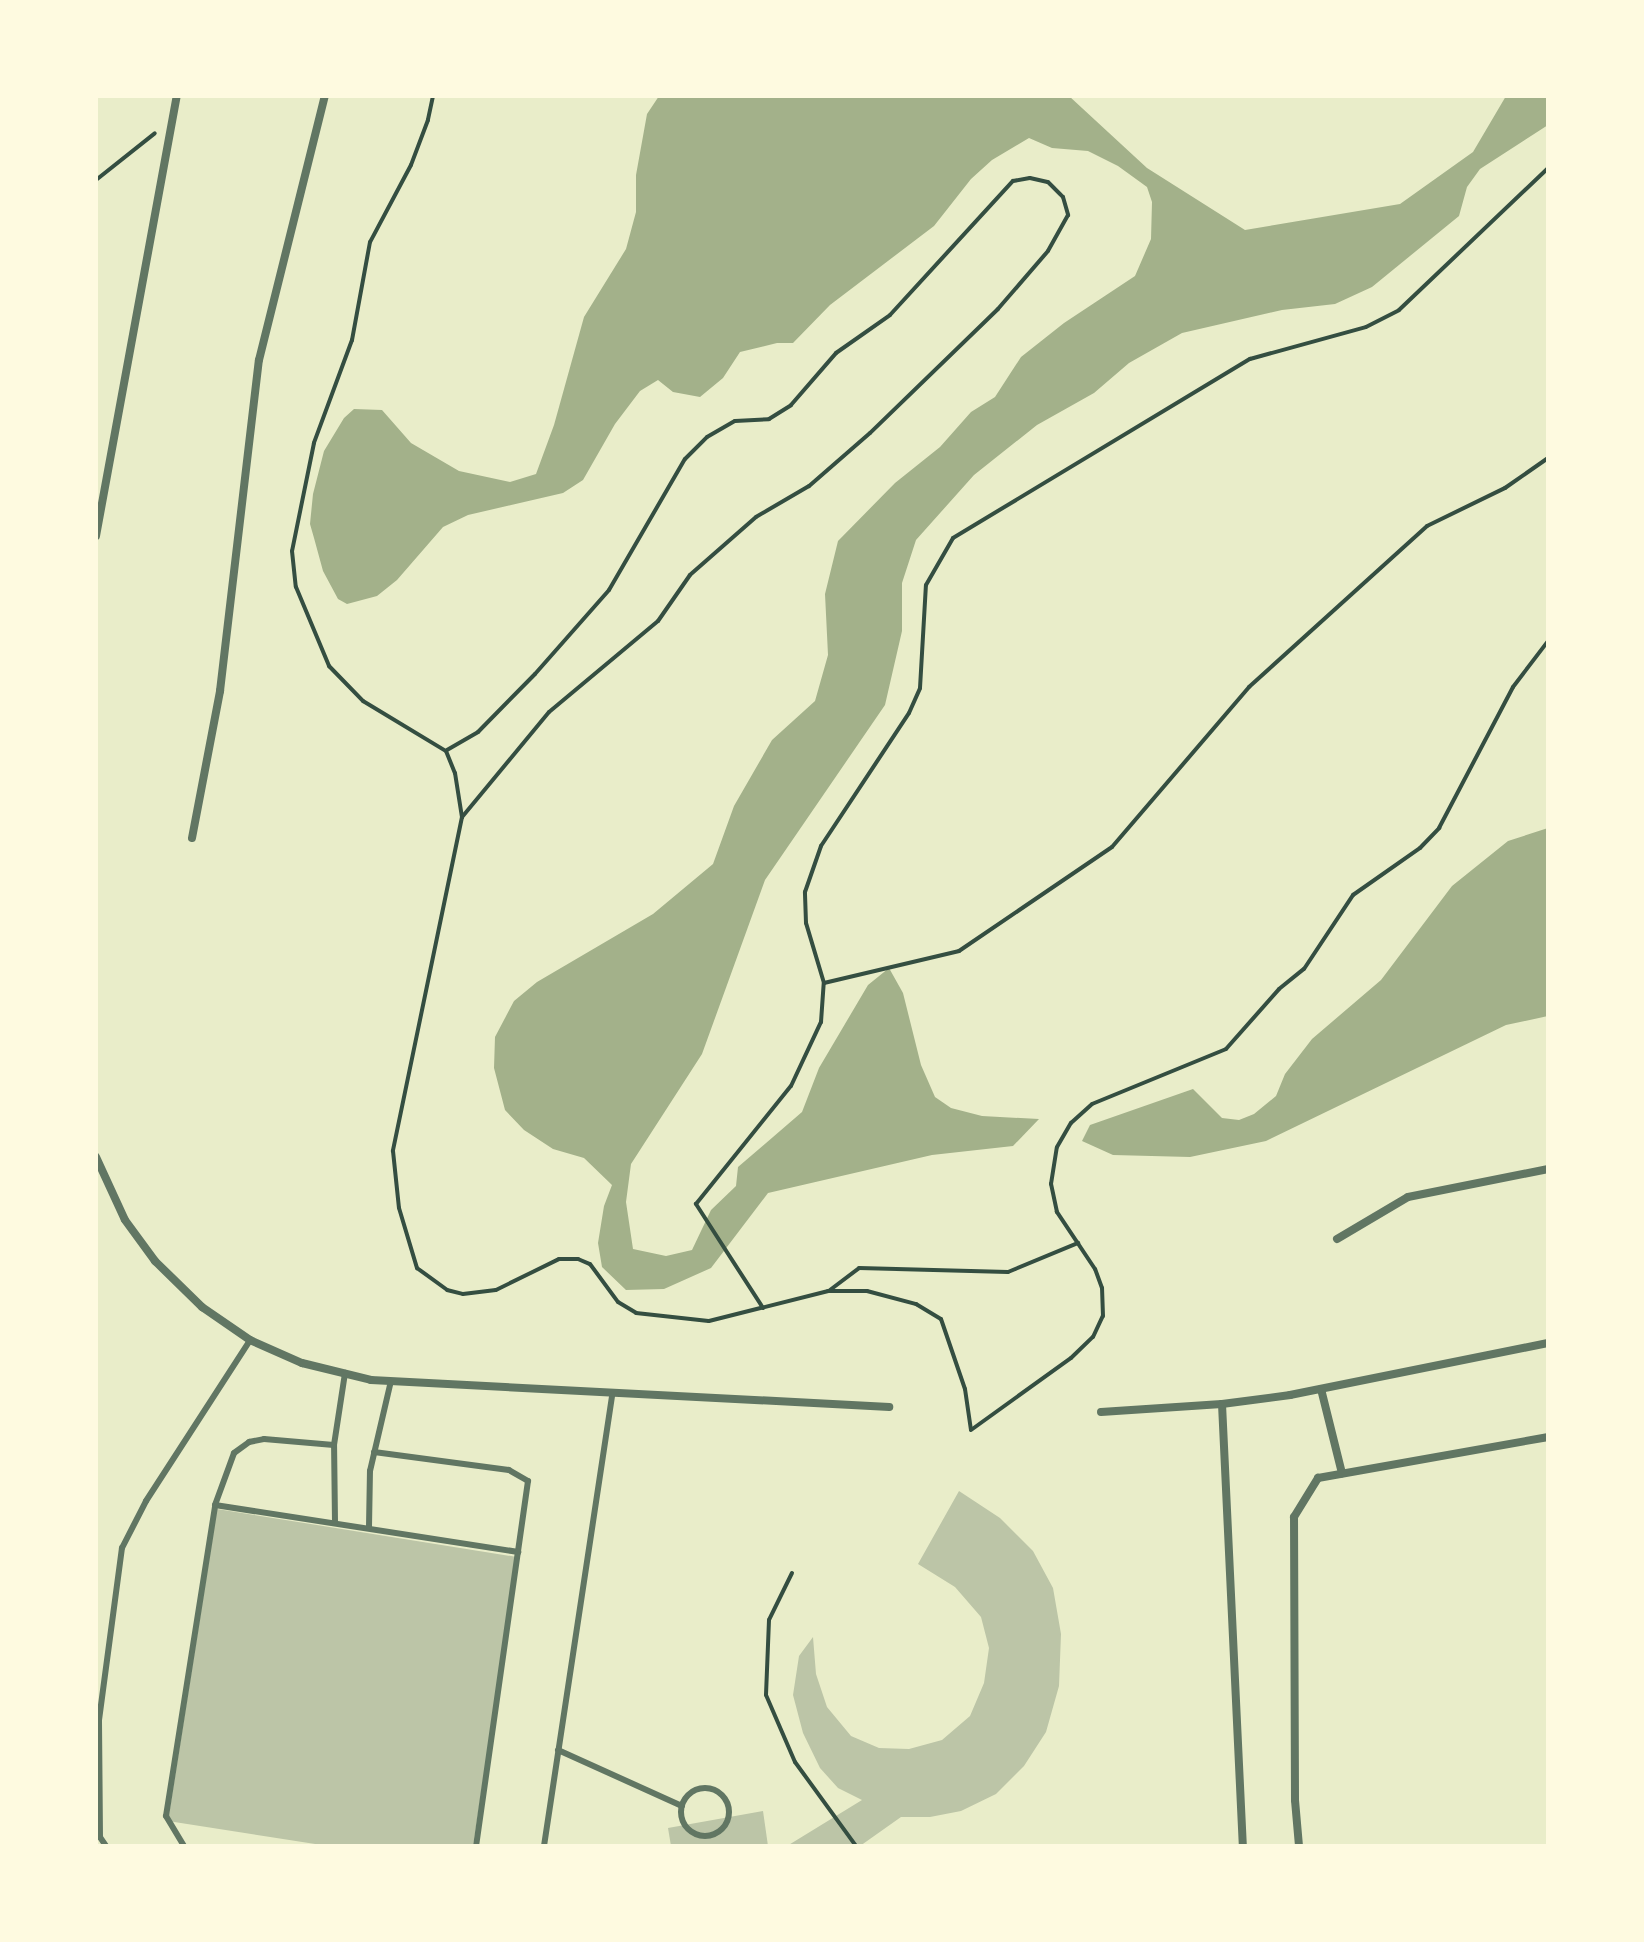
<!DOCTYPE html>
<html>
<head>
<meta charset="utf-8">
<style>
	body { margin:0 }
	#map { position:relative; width:1644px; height:1942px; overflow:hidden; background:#e9edc9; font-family:Inter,sans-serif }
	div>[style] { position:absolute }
	.water>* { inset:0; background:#a3b18a }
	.building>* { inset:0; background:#bcc5a7 }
	.path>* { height:4px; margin:-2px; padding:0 2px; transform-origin:2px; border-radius:2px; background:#344e41 }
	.service>* { height:6px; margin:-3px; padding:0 3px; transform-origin:3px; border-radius:3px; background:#617663 }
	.service>.ring { margin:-3px; padding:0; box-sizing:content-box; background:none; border:6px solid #617663; border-radius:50% }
	.minor>* { height:8px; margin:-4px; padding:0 4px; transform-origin:4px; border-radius:4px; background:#617663 }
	span { translate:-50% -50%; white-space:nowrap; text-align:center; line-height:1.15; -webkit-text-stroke:7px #fefae0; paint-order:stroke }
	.frame { position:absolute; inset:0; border:98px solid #fefae0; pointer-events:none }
</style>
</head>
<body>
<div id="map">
	<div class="water">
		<div style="clip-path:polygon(659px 96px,1069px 96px,1147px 168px,1245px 230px,1400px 204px,1473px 152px,1506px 96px,1548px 96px,1548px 125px,1480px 169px,1467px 187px,1459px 216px,1372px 287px,1335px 304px,1282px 310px,1182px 333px,1129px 363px,1094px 393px,1037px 425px,974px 475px,916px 540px,902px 583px,902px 631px,885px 705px,765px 880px,702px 1054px,631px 1164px,626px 1202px,633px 1249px,666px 1256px,692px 1250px,711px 1210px,736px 1186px,738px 1167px,802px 1112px,819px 1068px,868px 985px,889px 968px,903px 993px,921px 1065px,935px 1097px,951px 1108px,982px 1116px,1039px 1119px,1013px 1146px,932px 1155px,768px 1193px,711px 1268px,664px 1289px,626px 1290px,602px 1267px,598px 1243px,604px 1206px,612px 1185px,584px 1158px,553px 1149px,524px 1130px,505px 1110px,494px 1068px,495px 1037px,514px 1001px,537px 982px,653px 914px,713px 864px,734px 806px,772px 740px,815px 701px,828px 655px,825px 594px,838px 541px,895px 483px,940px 447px,971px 412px,995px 397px,1021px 357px,1064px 323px,1135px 276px,1151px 239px,1152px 202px,1147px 187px,1118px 166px,1088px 151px,1052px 148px,1029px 138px,992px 160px,971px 179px,934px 226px,830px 305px,793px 343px,777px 343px,740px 352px,723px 378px,700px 397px,673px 392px,658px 380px,640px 391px,615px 424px,583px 480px,563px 493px,468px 515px,443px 527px,397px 580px,377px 596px,347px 604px,338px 599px,323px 571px,314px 538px,310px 524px,313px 494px,324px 451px,344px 418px,354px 409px,382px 410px,411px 443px,459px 471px,510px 482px,536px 474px,554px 425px,584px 317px,626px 249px,636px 212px,636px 175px,647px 114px)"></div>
		<div style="clip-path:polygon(1548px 828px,1548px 1016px,1506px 1025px,1266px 1141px,1190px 1157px,1113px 1155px,1082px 1141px,1090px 1125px,1193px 1089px,1222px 1118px,1239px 1120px,1254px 1114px,1276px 1096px,1285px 1074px,1312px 1039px,1381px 980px,1452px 886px,1508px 841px)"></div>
	</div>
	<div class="building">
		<div style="clip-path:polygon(959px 1491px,1000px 1518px,1033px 1551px,1053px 1588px,1061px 1634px,1059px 1686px,1046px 1732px,1024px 1766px,996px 1794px,961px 1811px,930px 1817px,901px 1817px,860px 1846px,787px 1846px,862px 1800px,838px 1788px,820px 1768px,803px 1733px,793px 1695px,799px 1656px,813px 1637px,816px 1674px,827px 1707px,851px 1736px,879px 1748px,909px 1749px,942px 1740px,970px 1716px,984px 1683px,989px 1648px,981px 1617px,955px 1587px,918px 1564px)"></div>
		<div style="clip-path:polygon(217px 1509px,517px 1557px,473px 1846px,328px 1846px,168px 1821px)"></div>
		<div style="clip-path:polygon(763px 1811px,768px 1846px,671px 1846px,668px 1828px)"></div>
	</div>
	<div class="path">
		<div style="left:433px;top:96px;width:25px;rotate:102deg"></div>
		<div style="left:428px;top:120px;width:48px;rotate:110.7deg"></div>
		<div style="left:411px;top:165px;width:87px;rotate:118deg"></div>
		<div style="left:370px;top:242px;width:100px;rotate:100.4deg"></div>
		<div style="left:352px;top:340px;width:110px;rotate:110.3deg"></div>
		<div style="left:314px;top:443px;width:110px;rotate:101.5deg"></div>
		<div style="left:292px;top:551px;width:36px;rotate:84deg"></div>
		<div style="left:296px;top:587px;width:86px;rotate:67.3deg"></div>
		<div style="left:329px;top:666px;width:49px;rotate:45.8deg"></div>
		<div style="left:363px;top:701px;width:97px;rotate:31.1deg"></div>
		<div style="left:446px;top:751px;width:24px;rotate:68deg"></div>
		<div style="left:455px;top:773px;width:45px;rotate:81deg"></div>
		<div style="left:462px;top:817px;width:341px;rotate:101.7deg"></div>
		<div style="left:393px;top:1151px;width:57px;rotate:84deg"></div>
		<div style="left:399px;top:1208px;width:63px;rotate:73.3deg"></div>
		<div style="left:417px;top:1268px;width:37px;rotate:36deg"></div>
		<div style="left:447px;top:1290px;width:16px;rotate:14deg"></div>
		<div style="left:463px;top:1294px;width:33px;rotate:-7deg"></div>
		<div style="left:496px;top:1290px;width:70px;rotate:-26.2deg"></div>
		<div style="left:559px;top:1259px;width:19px"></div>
		<div style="left:578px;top:1259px;width:13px;rotate:23deg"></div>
		<div style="left:590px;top:1264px;width:47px;rotate:53.6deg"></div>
		<div style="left:618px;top:1302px;width:21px;rotate:31deg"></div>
		<div style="left:636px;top:1313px;width:73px;rotate:6.3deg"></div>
		<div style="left:709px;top:1321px;width:123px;rotate:-14.1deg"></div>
		<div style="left:828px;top:1291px;width:39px"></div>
		<div style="left:867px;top:1291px;width:51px;rotate:14.9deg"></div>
		<div style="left:916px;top:1304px;width:29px;rotate:31deg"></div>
		<div style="left:941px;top:1319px;width:74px;rotate:71.1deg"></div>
		<div style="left:965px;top:1389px;width:41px;rotate:81.7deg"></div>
		<div style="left:971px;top:1430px;width:123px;rotate:-35.8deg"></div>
		<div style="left:1071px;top:1358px;width:30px;rotate:-44deg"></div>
		<div style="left:1093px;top:1337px;width:23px;rotate:-65deg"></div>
		<div style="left:1103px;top:1316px;width:28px;rotate:-92deg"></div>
		<div style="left:1102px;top:1288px;width:20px;rotate:-110deg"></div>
		<div style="left:1095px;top:1269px;width:69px;rotate:-123.7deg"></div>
		<div style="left:1057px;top:1212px;width:29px;rotate:-102deg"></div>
		<div style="left:1051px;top:1184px;width:37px;rotate:-81deg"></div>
		<div style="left:1057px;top:1147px;width:28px;rotate:-60deg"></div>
		<div style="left:1071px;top:1123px;width:28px;rotate:-42deg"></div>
		<div style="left:1092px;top:1104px;width:145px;rotate:-22.3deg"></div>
		<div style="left:1226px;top:1049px;width:80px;rotate:-48.5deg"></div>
		<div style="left:1279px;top:989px;width:32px;rotate:-39deg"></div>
		<div style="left:1304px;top:969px;width:89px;rotate:-56.5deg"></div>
		<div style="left:1353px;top:895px;width:82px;rotate:-35deg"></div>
		<div style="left:1420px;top:848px;width:28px;rotate:-46deg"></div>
		<div style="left:1439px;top:828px;width:159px;rotate:-62.3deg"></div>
		<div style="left:1513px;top:687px;width:58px;rotate:-52.7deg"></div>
		<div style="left:96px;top:180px;width:75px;rotate:-38.5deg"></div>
		<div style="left:447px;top:750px;width:36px;rotate:-30deg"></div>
		<div style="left:478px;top:732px;width:81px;rotate:-45.5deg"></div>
		<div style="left:535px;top:674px;width:112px;rotate:-48.6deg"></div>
		<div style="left:609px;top:590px;width:151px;rotate:-59.9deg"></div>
		<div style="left:685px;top:459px;width:31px;rotate:-45deg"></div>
		<div style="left:707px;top:437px;width:32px;rotate:-30deg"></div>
		<div style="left:735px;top:421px;width:34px;rotate:-3deg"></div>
		<div style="left:769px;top:419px;width:26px;rotate:-32deg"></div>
		<div style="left:791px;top:405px;width:69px;rotate:-49.1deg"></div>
		<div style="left:836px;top:353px;width:66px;rotate:-35.1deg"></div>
		<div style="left:890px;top:315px;width:182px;rotate:-47.5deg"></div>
		<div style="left:1013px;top:181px;width:17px;rotate:-10deg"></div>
		<div style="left:1030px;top:178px;width:18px;rotate:13deg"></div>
		<div style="left:1048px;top:182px;width:21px;rotate:45deg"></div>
		<div style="left:1063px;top:197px;width:19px;rotate:74deg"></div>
		<div style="left:1068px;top:215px;width:41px;rotate:119.1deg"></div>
		<div style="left:1048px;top:251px;width:77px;rotate:130.8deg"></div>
		<div style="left:998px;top:309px;width:178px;rotate:135.9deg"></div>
		<div style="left:870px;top:433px;width:81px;rotate:139deg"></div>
		<div style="left:809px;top:486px;width:61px;rotate:149.7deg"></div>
		<div style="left:756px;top:517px;width:88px;rotate:138.7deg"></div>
		<div style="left:690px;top:575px;width:56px;rotate:124.8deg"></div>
		<div style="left:658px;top:621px;width:142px;rotate:140.1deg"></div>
		<div style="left:549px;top:712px;width:136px;rotate:129.6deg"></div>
		<div style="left:824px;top:983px;width:139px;rotate:-13.3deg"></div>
		<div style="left:959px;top:951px;width:185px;rotate:-34.2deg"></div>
		<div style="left:1112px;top:847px;width:211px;rotate:-49.4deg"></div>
		<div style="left:1249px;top:687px;width:240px;rotate:-42.1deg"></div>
		<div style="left:1427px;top:526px;width:87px;rotate:-26deg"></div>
		<div style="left:1505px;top:488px;width:52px;rotate:-34.9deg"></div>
		<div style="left:830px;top:1290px;width:36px;rotate:-37deg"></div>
		<div style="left:859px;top:1268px;width:149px;rotate:1.5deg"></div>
		<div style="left:1008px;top:1272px;width:76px;rotate:-22.5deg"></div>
		<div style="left:763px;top:1308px;width:124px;rotate:-122.8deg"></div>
		<div style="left:696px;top:1204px;width:151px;rotate:-51.2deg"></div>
		<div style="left:791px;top:1086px;width:71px;rotate:-64.9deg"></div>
		<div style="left:821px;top:1022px;width:39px;rotate:-86deg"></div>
		<div style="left:824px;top:983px;width:63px;rotate:-106.7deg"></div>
		<div style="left:806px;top:923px;width:31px;rotate:-92deg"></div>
		<div style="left:805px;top:892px;width:49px;rotate:-70.8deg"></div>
		<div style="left:821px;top:846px;width:159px;rotate:-56.5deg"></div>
		<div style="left:909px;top:713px;width:27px;rotate:-66deg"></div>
		<div style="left:920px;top:688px;width:103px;rotate:-86.7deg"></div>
		<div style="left:926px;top:585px;width:54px;rotate:-60.1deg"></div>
		<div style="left:953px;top:538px;width:347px;rotate:-31.1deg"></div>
		<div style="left:1250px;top:359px;width:120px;rotate:-15.4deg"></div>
		<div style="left:1366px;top:327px;width:37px;rotate:-27deg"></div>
		<div style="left:1399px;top:310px;width:206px;rotate:-43.6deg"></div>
		<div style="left:792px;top:1573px;width:52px;rotate:116.1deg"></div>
		<div style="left:769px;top:1620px;width:75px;rotate:92.3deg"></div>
		<div style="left:766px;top:1695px;width:73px;rotate:66.6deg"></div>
		<div style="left:795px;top:1762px;width:104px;rotate:54deg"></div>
	</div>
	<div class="service">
		<div style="left:374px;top:1452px;width:136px;rotate:7.6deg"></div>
		<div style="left:509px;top:1470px;width:22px;rotate:30deg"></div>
		<div style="left:528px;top:1481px;width:369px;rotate:98.1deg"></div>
		<div style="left:215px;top:1505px;width:307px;rotate:8.8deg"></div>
		<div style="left:335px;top:1522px;width:77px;rotate:-90.7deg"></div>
		<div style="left:334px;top:1445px;width:73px;rotate:-81.3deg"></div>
		<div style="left:369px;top:1527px;width:56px;rotate:-89deg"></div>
		<div style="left:370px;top:1471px;width:92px;rotate:-76.9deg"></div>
		<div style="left:558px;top:1750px;width:136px;rotate:24.3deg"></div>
		<div class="ring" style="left:681px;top:1788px;width:42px;height:42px"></div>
		<div style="left:106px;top:1846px;width:11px;rotate:-124deg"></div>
		<div style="left:100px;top:1837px;width:117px;rotate:-90.5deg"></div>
		<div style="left:99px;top:1720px;width:174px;rotate:-82.4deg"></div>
		<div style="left:122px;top:1548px;width:53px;rotate:-62.9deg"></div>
		<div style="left:146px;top:1501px;width:192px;rotate:-57.1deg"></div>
		<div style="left:184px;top:1846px;width:35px;rotate:-121deg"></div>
		<div style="left:166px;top:1816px;width:315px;rotate:-81deg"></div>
		<div style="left:215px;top:1505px;width:55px;rotate:-69.9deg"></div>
		<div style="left:234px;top:1453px;width:19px;rotate:-36deg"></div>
		<div style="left:249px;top:1442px;width:15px;rotate:-11deg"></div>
		<div style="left:264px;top:1439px;width:70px;rotate:4.9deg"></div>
		<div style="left:544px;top:1846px;width:459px;rotate:-81.4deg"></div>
	</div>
	<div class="minor">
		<div style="left:96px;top:536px;width:447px;rotate:-79.6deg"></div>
		<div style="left:192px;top:838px;width:150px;rotate:-79.2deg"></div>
		<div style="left:220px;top:691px;width:333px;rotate:-83.3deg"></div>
		<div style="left:259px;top:360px;width:272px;rotate:-76deg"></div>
		<div style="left:96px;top:1157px;width:69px;rotate:65.3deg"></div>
		<div style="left:125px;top:1220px;width:51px;rotate:53.8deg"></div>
		<div style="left:155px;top:1261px;width:66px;rotate:44.4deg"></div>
		<div style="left:202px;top:1307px;width:58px;rotate:34.5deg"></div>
		<div style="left:250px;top:1340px;width:57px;rotate:23.9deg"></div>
		<div style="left:302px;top:1363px;width:71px;rotate:13.8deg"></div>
		<div style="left:371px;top:1380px;width:519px;rotate:2.98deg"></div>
		<div style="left:1337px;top:1239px;width:82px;rotate:-30.6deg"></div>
		<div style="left:1408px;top:1197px;width:143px;rotate:-11.3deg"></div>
		<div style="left:1321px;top:1389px;width:87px;rotate:76deg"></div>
		<div style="left:1222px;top:1404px;width:442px;rotate:87.3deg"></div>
		<div style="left:1101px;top:1412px;width:121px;rotate:-3.8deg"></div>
		<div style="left:1222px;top:1404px;width:69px;rotate:-7.5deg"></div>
		<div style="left:1290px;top:1395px;width:263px;rotate:-11.4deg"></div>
		<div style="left:1299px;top:1846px;width:46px;rotate:-95deg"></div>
		<div style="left:1295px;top:1800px;width:283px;rotate:-90.2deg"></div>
		<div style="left:1294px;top:1517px;width:46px;rotate:-58.4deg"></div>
		<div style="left:1318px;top:1478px;width:234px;rotate:-10.1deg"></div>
	</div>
	<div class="frame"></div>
</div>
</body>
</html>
